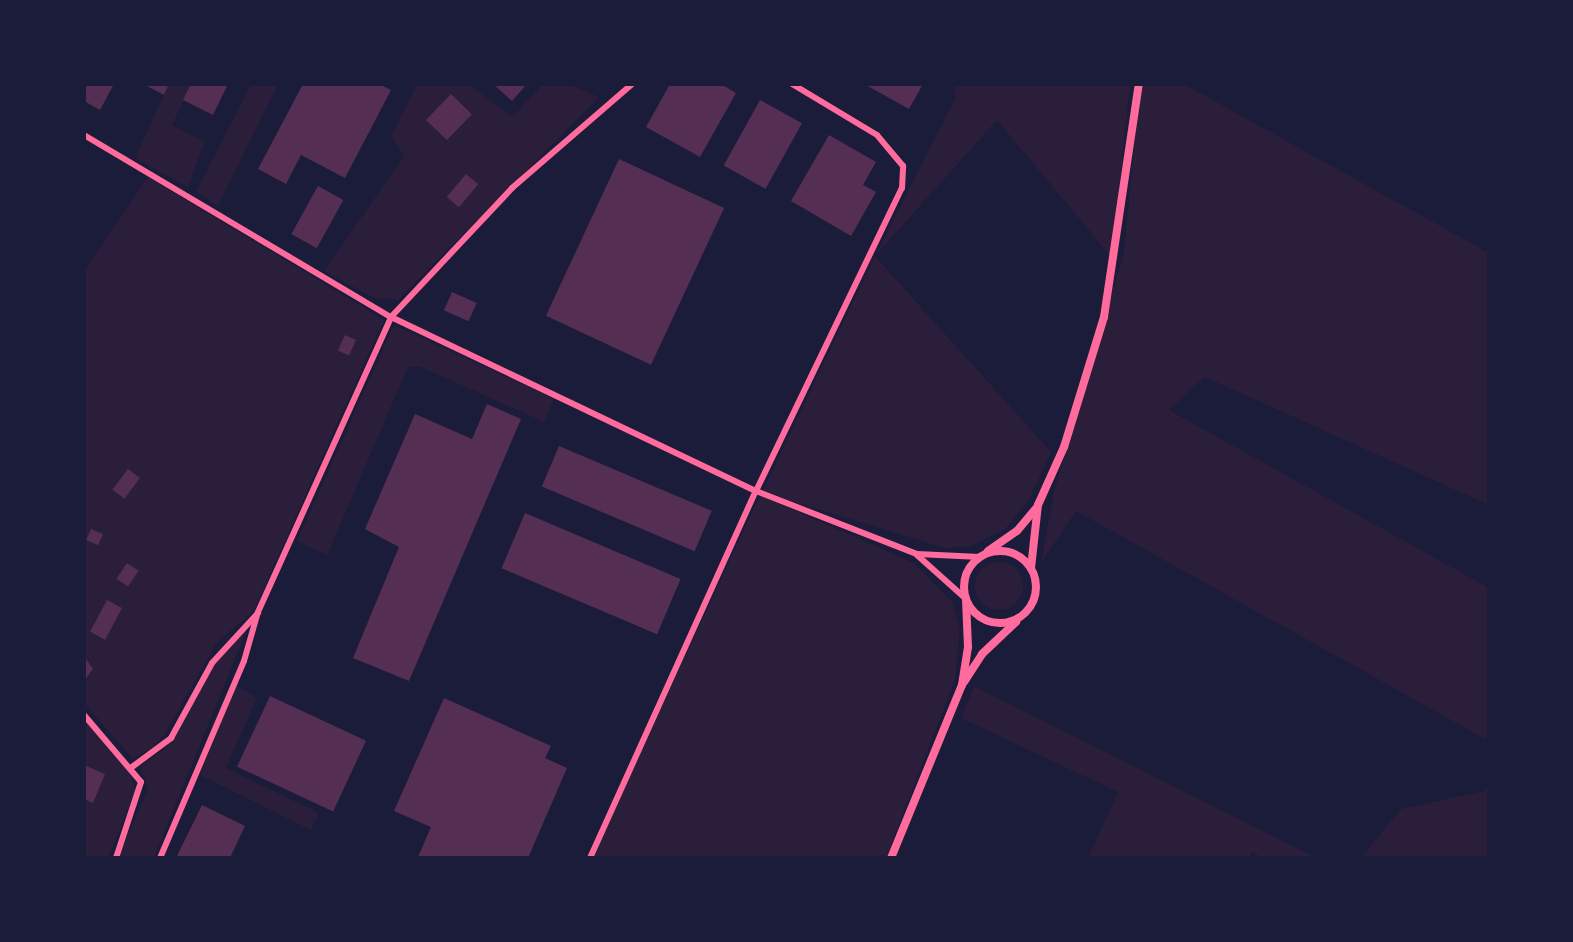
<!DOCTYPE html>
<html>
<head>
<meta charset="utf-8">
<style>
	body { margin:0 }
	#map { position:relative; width:1573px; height:942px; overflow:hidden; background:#1b1b3a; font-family:"Titillium Web",sans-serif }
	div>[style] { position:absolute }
	.green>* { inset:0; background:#2a1e3b }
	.round { border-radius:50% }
	.building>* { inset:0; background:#542f53; transform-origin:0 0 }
	.minor>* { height:6px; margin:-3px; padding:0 3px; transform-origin:3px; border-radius:3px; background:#ff6b9d }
	.secondary>* { height:8px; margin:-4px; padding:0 4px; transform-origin:4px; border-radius:4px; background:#ff6b9d }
	.secondary>.ring { margin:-4px; padding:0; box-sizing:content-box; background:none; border:8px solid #ff6b9d; border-radius:50% }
	span { translate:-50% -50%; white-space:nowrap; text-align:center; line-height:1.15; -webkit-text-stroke:4.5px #1b1b3a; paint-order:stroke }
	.frame { position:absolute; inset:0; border:86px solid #1b1b3a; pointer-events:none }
</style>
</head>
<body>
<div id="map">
	<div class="green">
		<div style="clip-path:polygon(169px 84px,191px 84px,172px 125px,205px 142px,188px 187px,135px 158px)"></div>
		<div style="clip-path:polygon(251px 84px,278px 84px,218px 206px,196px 192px)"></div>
		<div style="clip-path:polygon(417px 84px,468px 84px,512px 117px,543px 84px,569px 84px,599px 97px,398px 300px,374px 298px,324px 271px,404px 156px,391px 136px)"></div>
		<div style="clip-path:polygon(953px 84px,1130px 84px,1112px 258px,997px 120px,875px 256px,1051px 452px,1029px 500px,1005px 529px,969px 547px,945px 548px,762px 492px,875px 256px,956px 97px)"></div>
		<div style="clip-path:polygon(1140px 84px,1184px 84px,1489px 253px,1489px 505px,1205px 377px,1169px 410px,1489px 588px,1489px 741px,1076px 511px,1041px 563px,1054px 492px,1124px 252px)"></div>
		<div style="clip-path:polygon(148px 177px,384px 320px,253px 612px,217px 642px,166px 732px,153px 748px,133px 759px,84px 703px,84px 271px)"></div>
		<div style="clip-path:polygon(394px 325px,554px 399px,544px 422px,419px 366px,408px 367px,327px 555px,297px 541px)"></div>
		<div style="clip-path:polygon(760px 495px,914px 563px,952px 602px,960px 629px,955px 680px,886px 858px,592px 858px)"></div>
		<div class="round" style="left:975px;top:562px;width:48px;height:48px"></div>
		<div style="clip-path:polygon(249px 624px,154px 858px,118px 858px,148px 789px,140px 767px,168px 746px,216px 661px)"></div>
		<div style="clip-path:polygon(236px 685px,257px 698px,226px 768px,319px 813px,311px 830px,200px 775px)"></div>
		<div style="clip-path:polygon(974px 686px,1316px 858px,1263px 858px,1252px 852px,1249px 858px,1088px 858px,1118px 792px,961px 718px)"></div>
		<div style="clip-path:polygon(84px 720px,127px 765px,136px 790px,108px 858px,84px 858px)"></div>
		<div style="clip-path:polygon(1489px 782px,1489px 858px,1361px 858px,1401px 809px,1484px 791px)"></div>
	</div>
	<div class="building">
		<div style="clip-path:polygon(84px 84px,114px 84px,100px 110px,84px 101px)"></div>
		<div style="clip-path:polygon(143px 84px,169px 84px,164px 95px)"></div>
		<div style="clip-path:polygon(191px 84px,228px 84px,213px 115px,183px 100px)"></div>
		<div style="clip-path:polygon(303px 84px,379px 84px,391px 90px,345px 178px,301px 155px,286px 184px,258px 169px)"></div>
		<div style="clip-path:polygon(493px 84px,527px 84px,512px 101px)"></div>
		<div style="clip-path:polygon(670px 84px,721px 84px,736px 93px,700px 157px,646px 127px)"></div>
		<div style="clip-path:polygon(864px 84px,923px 84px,909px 109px)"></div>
		<div style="left:451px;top:94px;width:29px;height:36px;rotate:44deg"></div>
		<div style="left:760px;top:100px;width:48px;height:75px;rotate:29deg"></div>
		<div style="clip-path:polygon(829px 135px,876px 162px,863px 185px,876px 192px,851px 236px,791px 201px)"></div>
		<div style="left:619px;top:159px;width:116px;height:173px;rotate:25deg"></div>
		<div style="left:466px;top:174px;width:16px;height:30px;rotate:40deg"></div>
		<div style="left:318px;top:186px;width:29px;height:55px;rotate:29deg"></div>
		<div style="left:452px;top:292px;width:27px;height:20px;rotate:24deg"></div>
		<div style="left:345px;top:335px;width:12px;height:17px;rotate:24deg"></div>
		<div style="clip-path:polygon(487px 404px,521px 419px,409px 681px,353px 658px,399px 547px,365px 529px,415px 414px,472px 439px)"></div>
		<div style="left:559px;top:446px;width:166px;height:44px;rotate:23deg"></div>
		<div style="left:128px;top:469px;width:15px;height:26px;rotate:37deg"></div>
		<div style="left:525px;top:513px;width:169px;height:60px;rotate:23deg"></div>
		<div style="left:91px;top:529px;width:13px;height:12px;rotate:23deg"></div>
		<div style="left:127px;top:563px;width:14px;height:19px;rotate:34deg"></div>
		<div style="left:107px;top:600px;width:17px;height:36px;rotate:28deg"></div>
		<div style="clip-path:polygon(86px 659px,93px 669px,84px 681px,84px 660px)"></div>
		<div style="left:270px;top:696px;width:106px;height:78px;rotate:25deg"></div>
		<div style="clip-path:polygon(444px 698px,551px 746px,545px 758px,567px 768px,528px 858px,418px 857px,431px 827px,394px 811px)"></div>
		<div style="clip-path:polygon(84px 765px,105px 774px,93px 803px,84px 799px)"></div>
		<div style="clip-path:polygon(202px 805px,245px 826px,230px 858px,176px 858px)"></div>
	</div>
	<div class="minor">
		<div style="left:84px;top:135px;width:357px;rotate:30.7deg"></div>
		<div style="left:391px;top:317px;width:404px;rotate:25.5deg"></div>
		<div style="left:756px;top:491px;width:173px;rotate:21.4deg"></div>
		<div style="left:917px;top:554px;width:63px;rotate:2.7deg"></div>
		<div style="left:917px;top:555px;width:66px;rotate:41.9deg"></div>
		<div style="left:84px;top:715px;width:88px;rotate:49.6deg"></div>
		<div style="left:141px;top:782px;width:80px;rotate:108.2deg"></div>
		<div style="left:132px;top:767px;width:49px;rotate:-36.6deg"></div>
		<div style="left:171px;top:738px;width:85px;rotate:-61.3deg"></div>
		<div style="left:212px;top:663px;width:68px;rotate:-47.4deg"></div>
		<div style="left:160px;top:858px;width:214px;rotate:-66.9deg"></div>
		<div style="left:244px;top:661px;width:51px;rotate:-74.1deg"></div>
		<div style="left:258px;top:612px;width:324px;rotate:-65.7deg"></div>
		<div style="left:391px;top:317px;width:177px;rotate:-46.8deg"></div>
		<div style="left:512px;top:188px;width:159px;rotate:-40.9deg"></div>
		<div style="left:590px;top:858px;width:403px;rotate:-65.7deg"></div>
		<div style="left:756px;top:491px;width:336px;rotate:-64.3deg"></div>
		<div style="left:902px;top:188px;width:22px;rotate:-87deg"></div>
		<div style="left:903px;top:166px;width:40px;rotate:-130deg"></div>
		<div style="left:877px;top:135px;width:99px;rotate:-149deg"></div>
	</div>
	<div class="secondary">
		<div style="left:988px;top:551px;width:35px;rotate:-35deg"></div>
		<div style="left:1017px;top:531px;width:30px;rotate:-50deg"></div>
		<div class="ring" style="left:964px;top:551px;width:64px;height:64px"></div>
		<div style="left:1031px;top:568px;width:63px;rotate:-83.7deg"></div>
		<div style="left:1038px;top:505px;width:64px;rotate:-65.9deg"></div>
		<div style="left:1064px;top:447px;width:136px;rotate:-72.9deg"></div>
		<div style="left:1104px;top:317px;width:236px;rotate:-81.5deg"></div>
		<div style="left:964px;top:682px;width:33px;rotate:-57deg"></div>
		<div style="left:982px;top:654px;width:47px;rotate:-43.3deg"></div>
		<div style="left:891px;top:858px;width:187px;rotate:-67.7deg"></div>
		<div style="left:962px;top:685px;width:38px;rotate:-81deg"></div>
		<div style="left:968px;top:647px;width:48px;rotate:-92.4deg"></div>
	</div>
	<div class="frame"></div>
</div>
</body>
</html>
